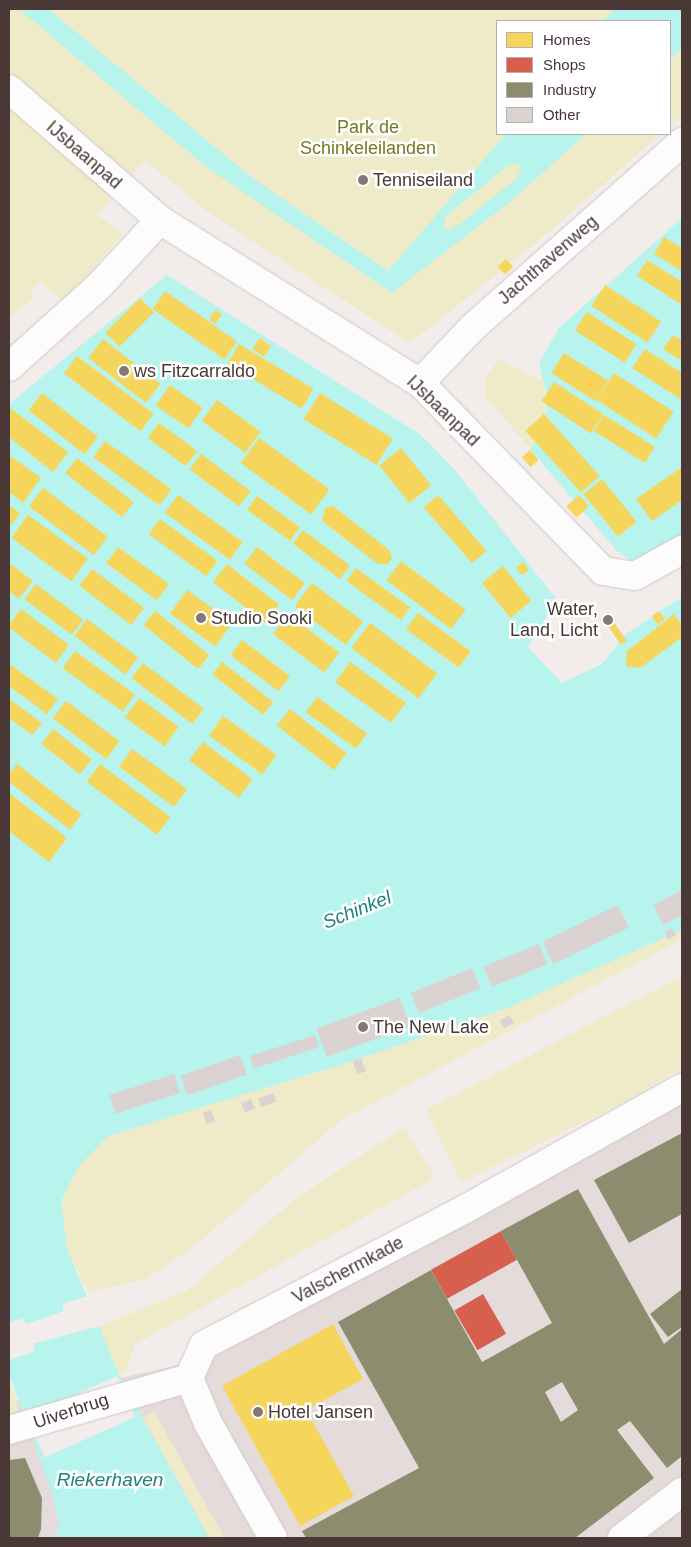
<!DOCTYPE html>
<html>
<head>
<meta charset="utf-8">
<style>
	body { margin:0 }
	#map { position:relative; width:691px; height:1547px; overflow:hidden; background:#f2ecea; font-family:Helvetica,sans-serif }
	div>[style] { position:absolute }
	.industrial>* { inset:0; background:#e5dbda }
	.green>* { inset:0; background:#efebc8; transform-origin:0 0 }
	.water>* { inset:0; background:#b7f4ee }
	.pier>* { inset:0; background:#f2ecea; transform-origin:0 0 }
	.homes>* { inset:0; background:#f6d55c; transform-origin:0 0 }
	.shops>* { inset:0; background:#d6604d; transform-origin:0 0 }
	.industry>* { inset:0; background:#8c8c6e }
	.building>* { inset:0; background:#dad3d1; transform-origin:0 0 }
	.roads { filter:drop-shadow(0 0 1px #cfc8c6) drop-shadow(0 0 1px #cfc8c6) }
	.minor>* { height:28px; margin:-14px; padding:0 14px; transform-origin:14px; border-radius:14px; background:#fdfcfc }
	.dots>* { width:14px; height:14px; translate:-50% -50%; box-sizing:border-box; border:2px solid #fff; border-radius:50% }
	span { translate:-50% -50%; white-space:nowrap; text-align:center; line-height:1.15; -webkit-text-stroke:5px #fff; paint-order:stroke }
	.park-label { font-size:18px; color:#707c21 }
	.street-label { font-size:18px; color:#493835 }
	.poi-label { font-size:18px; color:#493835 }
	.left { translate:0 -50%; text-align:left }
	.right { translate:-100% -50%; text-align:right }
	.water-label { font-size:19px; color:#1d837c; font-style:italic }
	.frame { position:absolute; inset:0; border:10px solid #493835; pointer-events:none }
	.legend { position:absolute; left:496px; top:20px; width:175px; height:115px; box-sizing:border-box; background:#fff; border:1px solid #b6afae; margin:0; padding:6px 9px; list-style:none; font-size:15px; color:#493835 }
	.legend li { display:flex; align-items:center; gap:10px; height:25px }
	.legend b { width:25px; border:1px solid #b6afae }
</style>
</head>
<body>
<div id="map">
	<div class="industrial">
		<div style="clip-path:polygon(682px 1093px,682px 1538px,9px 1538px,9px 1402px,189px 1363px)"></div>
	</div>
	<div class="green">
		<div style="clip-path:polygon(9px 9px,682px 9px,670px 21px,497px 21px,497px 134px,582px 134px,565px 153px,586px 134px,661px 134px,535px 244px,410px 343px,209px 213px,145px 160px,98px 215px,122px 234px,64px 303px,40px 281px,32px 291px,33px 298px,9px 318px)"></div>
		<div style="clip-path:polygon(682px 48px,682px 115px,670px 126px,670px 60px)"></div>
		<div style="clip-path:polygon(499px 359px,544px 382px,546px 417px,531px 450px,485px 396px,486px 377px)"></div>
		<div style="clip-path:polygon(682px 930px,682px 939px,340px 1121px,191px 1249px,146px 1279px,88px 1292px,67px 1248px,61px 1201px,78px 1167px,108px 1136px,353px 1061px,507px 1008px)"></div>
		<div style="clip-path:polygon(682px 976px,682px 1068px,613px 1108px,461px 1182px,426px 1110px)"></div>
		<div style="clip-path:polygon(405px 1127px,435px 1178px,134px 1345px,126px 1373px,119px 1375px,98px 1327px,188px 1290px,298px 1197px)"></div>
		<div style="clip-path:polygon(9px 1381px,19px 1411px,9px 1414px)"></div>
		<div style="left:154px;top:1411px;width:145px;height:13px;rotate:61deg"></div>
	</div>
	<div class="water">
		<div style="clip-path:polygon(evenodd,19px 9px,48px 9px,254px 179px,388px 271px,506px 134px,586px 134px,510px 202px,392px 293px,206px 167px,19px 9px,518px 163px,521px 168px,517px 178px,460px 224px,450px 230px,444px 228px,445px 217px,507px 166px,518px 163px)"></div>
		<div style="clip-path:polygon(614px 9px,682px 9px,682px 48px,670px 60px,670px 21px,603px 21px)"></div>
		<div style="clip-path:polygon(682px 218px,682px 537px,633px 562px,616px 550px,531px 450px,546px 417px,547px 396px,539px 363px,559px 328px)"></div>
		<div style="clip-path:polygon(167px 275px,421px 435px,455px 470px,557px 600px,528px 647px,562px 683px,602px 664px,626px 634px,682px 597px,682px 930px,507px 1008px,353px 1061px,108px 1136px,78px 1167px,61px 1201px,67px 1248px,119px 1375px,209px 1538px,56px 1538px,59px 1522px,51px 1489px,9px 1374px,9px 404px)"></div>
	</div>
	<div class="pier">
		<div style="clip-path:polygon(91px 1295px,100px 1326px,33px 1344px,35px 1351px,9px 1360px,9px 1323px,23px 1318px,26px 1324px,64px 1311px,62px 1304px)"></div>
		<div style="left:117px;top:1376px;width:45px;height:99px;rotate:66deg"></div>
	</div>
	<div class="homes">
		<div style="clip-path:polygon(664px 237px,682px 248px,682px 271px,654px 254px)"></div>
		<div style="left:506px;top:259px;width:11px;height:11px;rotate:49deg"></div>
		<div style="clip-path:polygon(647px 260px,682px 282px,682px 305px,637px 276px)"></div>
		<div style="left:605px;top:285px;width:67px;height:25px;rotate:33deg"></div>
		<div style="left:165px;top:291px;width:88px;height:22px;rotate:35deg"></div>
		<div style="left:140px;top:298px;width:20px;height:49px;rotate:45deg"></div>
		<div style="clip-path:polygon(215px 310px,222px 314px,215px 324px,209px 320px)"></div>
		<div style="left:587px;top:312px;width:59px;height:22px;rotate:33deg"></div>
		<div style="clip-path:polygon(673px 335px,682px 341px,682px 361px,663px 349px)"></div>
		<div style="left:260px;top:338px;width:14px;height:13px;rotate:36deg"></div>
		<div style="left:103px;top:339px;width:73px;height:24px;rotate:38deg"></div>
		<div style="left:239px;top:344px;width:87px;height:23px;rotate:31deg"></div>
		<div style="clip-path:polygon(645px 349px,682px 373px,682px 400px,632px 368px)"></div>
		<div style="left:564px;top:353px;width:52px;height:24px;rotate:32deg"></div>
		<div style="left:77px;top:356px;width:96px;height:22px;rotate:37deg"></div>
		<div style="left:614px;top:373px;width:71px;height:32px;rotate:33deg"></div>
		<div style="left:554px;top:382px;width:59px;height:23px;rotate:33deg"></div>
		<div style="left:170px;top:385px;width:40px;height:25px;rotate:35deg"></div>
		<div style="left:42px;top:393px;width:71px;height:22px;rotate:38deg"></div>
		<div style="left:320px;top:393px;width:86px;height:31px;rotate:32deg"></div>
		<div style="left:217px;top:400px;width:54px;height:26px;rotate:36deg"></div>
		<div style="clip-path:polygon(10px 408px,68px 452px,53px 472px,9px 437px)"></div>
		<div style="left:544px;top:414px;width:83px;height:25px;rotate:48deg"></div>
		<div style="left:604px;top:415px;width:60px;height:19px;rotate:32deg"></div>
		<div style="left:159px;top:423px;width:47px;height:19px;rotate:36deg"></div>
		<div style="left:259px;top:438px;width:87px;height:31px;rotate:36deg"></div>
		<div style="left:105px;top:441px;width:82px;height:20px;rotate:36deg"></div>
		<div style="left:401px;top:448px;width:48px;height:28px;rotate:51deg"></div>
		<div style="left:530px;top:450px;width:13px;height:11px;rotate:48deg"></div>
		<div style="left:201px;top:454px;width:62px;height:19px;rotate:37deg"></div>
		<div style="clip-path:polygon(9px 455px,41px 478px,23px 503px,9px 492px)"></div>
		<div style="left:77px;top:458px;width:72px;height:19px;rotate:38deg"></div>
		<div style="clip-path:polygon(682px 467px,682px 500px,652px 521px,636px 499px)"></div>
		<div style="left:602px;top:479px;width:55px;height:24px;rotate:51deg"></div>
		<div style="left:43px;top:488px;width:81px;height:23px;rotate:37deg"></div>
		<div style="left:178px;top:495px;width:80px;height:22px;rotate:36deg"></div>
		<div style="left:438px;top:495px;width:74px;height:19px;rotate:49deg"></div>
		<div style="left:579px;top:495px;width:15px;height:17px;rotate:48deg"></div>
		<div style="left:257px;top:496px;width:53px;height:17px;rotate:36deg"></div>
		<div style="clip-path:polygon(9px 505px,20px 513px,9px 528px)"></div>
		<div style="clip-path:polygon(333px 506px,389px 550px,392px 558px,388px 564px,378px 564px,322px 521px,325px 508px)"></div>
		<div style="left:28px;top:515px;width:74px;height:28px;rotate:36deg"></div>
		<div style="left:160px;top:519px;width:71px;height:19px;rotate:36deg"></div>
		<div style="left:303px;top:530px;width:59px;height:17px;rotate:37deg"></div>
		<div style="left:118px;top:547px;width:63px;height:20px;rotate:36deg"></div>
		<div style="left:257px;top:547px;width:60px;height:21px;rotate:37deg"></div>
		<div style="left:401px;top:561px;width:81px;height:24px;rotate:37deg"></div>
		<div style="left:523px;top:562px;width:10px;height:9px;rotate:53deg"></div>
		<div style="clip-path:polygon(9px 563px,33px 581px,19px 599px,9px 591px)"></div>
		<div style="left:227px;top:564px;width:66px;height:23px;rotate:38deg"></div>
		<div style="left:503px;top:566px;width:45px;height:27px;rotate:51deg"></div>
		<div style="left:356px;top:568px;width:67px;height:16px;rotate:36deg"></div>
		<div style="left:92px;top:569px;width:65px;height:21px;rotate:37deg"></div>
		<div style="left:312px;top:583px;width:64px;height:29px;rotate:37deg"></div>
		<div style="left:36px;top:584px;width:59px;height:19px;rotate:37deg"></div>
		<div style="left:187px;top:590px;width:56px;height:29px;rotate:36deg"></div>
		<div style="left:21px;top:609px;width:60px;height:22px;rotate:37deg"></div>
		<div style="left:155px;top:611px;width:70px;height:18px;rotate:39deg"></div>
		<div style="left:659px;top:611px;width:10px;height:9px;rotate:53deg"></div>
		<div style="left:418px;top:613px;width:65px;height:20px;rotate:36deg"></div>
		<div style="left:288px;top:614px;width:64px;height:25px;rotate:37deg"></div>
		<div style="clip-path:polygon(674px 614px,682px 625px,682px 637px,640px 668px,626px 666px,627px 651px)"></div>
		<div style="left:87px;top:619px;width:64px;height:21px;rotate:37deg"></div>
		<div style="left:613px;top:621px;width:24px;height:7px;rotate:55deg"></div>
		<div style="left:370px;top:623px;width:84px;height:31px;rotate:37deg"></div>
		<div style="left:242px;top:640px;width:60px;height:19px;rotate:37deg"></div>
		<div style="left:75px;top:651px;width:74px;height:21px;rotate:36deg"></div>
		<div style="left:222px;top:662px;width:65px;height:16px;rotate:38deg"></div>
		<div style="left:350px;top:662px;width:69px;height:25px;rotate:36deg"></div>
		<div style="left:143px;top:663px;width:76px;height:19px;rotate:37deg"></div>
		<div style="clip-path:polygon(9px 664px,58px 699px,47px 714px,9px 686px)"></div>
		<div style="left:317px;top:697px;width:62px;height:19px;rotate:36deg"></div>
		<div style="left:139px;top:698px;width:49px;height:24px;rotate:36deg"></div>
		<div style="clip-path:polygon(9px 699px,42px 723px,32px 735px,9px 718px)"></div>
		<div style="left:66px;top:701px;width:67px;height:22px;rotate:37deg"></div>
		<div style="left:290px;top:709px;width:72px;height:21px;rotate:38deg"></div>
		<div style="left:223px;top:716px;width:66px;height:24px;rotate:36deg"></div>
		<div style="left:53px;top:729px;width:49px;height:19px;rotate:38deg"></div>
		<div style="left:203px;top:742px;width:62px;height:23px;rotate:37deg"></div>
		<div style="left:132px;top:749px;width:68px;height:22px;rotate:36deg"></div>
		<div style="left:17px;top:764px;width:82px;height:19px;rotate:38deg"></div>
		<div style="left:100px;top:764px;width:88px;height:22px;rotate:37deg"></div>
		<div style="clip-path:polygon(9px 793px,67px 838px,49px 862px,9px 831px)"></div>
		<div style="clip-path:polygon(333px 1324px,363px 1379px,306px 1410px,354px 1496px,300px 1526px,222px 1386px)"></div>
	</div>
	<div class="shops">
		<div style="left:501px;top:1231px;width:33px;height:80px;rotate:61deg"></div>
		<div style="left:483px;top:1294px;width:46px;height:33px;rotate:60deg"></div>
	</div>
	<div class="industry">
		<div style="clip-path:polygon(682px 1133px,682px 1214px,629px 1243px,594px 1180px)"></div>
		<div style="clip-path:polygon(evenodd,578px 1189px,664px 1344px,682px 1329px,682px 1456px,667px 1468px,630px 1421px,617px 1430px,654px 1478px,575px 1538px,306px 1538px,302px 1531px,419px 1468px,338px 1322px,431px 1270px,482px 1362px,552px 1323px,501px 1231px,578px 1189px,562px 1382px,578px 1410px,561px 1422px,545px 1392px,562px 1382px)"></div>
		<div style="clip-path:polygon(682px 1289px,682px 1327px,668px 1337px,650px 1314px)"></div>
		<div style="clip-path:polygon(25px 1458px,42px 1498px,41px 1529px,38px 1538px,9px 1538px,9px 1460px)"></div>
	</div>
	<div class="building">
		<div style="clip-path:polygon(682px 890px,682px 915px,663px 925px,653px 905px)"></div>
		<div style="left:618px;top:905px;width:25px;height:84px;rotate:64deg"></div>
		<div style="left:672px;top:928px;width:8px;height:9px;rotate:60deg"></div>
		<div style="left:539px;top:944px;width:22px;height:60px;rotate:68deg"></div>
		<div style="left:472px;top:968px;width:22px;height:66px;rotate:68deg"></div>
		<div style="left:400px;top:998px;width:30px;height:89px;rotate:70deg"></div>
		<div style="left:509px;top:1015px;width:9px;height:11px;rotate:58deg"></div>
		<div style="left:315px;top:1035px;width:13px;height:69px;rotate:72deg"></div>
		<div style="left:240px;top:1055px;width:21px;height:63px;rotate:71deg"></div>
		<div style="left:361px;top:1058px;width:14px;height:9px;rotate:69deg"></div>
		<div style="left:174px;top:1074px;width:20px;height:68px;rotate:72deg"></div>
		<div style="left:273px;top:1093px;width:9px;height:16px;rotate:69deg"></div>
		<div style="left:251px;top:1099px;width:10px;height:11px;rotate:66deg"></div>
		<div style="left:211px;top:1110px;width:12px;height:9px;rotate:70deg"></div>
	</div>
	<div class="roads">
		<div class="minor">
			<div style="left:9px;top:89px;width:200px;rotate:40.9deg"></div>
			<div style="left:160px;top:220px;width:307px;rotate:32.1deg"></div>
			<div style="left:420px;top:383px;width:262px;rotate:45.8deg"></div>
			<div style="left:603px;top:571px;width:32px;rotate:9deg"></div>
			<div style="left:635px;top:576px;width:54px;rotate:-29deg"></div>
			<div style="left:9px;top:367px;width:122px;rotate:-42deg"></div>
			<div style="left:100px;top:285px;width:88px;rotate:-47.3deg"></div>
			<div style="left:420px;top:383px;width:76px;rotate:-46.6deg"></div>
			<div style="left:472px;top:328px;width:281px;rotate:-41.5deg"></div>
			<div style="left:9px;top:1430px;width:187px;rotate:-16.1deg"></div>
			<div style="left:273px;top:1538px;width:132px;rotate:-119.5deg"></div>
			<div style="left:208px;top:1423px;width:49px;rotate:-112.9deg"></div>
			<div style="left:189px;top:1378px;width:36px;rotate:-66deg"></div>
			<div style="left:204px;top:1345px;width:297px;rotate:-27.5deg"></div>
			<div style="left:467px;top:1208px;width:246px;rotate:-29.2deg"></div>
			<div style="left:622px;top:1538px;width:76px;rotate:-37.5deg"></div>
		</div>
	</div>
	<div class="dots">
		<div style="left:363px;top:180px;background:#847774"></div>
		<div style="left:124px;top:371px;background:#847774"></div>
		<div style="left:201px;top:618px;background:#847774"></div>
		<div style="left:608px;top:620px;background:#847774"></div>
		<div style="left:363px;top:1027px;background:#847774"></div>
		<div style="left:258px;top:1412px;background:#847774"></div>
	</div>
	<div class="park-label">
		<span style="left:368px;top:138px">Park de<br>Schinkeleilanden</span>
	</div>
	<div class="street-label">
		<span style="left:84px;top:155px;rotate:41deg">IJsbaanpad</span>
		<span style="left:548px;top:260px;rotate:-41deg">Jachthavenweg</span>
		<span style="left:443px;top:411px;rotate:44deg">IJsbaanpad</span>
		<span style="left:348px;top:1270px;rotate:-28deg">Valschermkade</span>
		<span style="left:71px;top:1411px;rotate:-18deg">Uiverbrug</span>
	</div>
	<div class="poi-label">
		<span class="left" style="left:373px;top:180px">Tenniseiland</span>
		<span class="left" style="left:134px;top:371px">ws Fitzcarraldo</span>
		<span class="right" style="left:598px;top:620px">Water,<br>Land, Licht</span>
		<span class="left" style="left:211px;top:618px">Studio Sooki</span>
		<span class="left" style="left:373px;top:1027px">The New Lake</span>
		<span class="left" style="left:268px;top:1412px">Hotel Jansen</span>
	</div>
	<div class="water-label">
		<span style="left:357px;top:910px;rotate:-22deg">Schinkel</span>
		<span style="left:110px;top:1480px">Riekerhaven</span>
	</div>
	<div class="frame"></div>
	<ul class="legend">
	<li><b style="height:14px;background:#f6d55c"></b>Homes</li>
	<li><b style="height:14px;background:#d6604d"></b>Shops</li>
	<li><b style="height:14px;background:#8c8c6e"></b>Industry</li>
	<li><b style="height:14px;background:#dad3d1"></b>Other</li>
	</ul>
</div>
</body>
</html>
